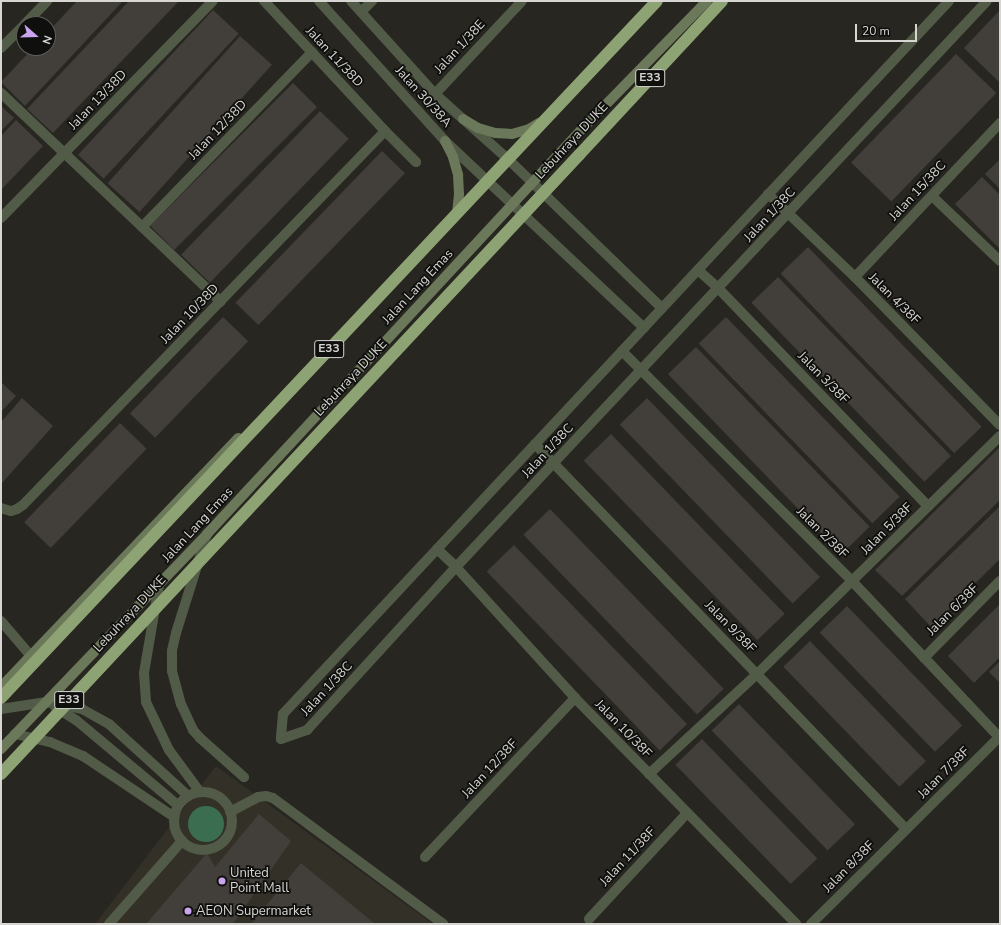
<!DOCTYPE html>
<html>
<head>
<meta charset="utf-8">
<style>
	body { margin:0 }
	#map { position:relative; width:1001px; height:925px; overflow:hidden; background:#272621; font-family:"Nunito Sans",sans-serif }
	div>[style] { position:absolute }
	.built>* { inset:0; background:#333027 }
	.water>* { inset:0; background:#3b6d50 }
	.round { border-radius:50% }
	.building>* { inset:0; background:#423e3a; transform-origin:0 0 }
	.service>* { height:10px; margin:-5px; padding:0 5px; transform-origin:5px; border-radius:5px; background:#525b47 }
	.service>.ring { margin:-5px; padding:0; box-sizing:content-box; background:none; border:10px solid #525b47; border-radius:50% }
	.minor>* { height:10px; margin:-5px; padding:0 5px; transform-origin:5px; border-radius:5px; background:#525b47 }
	.secondary>* { height:10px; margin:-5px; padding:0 5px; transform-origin:5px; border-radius:5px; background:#6b7859 }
	.motorway>* { height:12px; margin:-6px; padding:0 6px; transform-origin:6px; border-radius:6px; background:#8ea373 }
	.motorway-bridge>* { height:12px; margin:-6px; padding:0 6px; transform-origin:6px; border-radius:6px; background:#8ea373 }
	.dots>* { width:11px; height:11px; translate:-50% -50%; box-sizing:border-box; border:2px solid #0f0f0d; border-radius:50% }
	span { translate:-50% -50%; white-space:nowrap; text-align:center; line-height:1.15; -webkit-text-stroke:3.5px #0f0f0d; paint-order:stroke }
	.shield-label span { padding:1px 3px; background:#0f0f0d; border:1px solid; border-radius:3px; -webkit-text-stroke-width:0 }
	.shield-label { font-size:12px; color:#d7d6d3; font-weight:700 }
	.street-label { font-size:13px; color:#d7d6d3 }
	.poi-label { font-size:13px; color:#d7d6d3 }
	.left { translate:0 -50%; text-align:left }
	.frame { position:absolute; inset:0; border:2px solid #d7d6d3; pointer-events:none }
	.north { position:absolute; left:16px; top:16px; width:40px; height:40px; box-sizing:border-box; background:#0f0f0d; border:1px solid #5f5f5c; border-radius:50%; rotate:110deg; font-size:11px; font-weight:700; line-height:16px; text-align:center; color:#d7d6d3 }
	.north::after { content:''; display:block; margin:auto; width:14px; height:18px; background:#c8a5ee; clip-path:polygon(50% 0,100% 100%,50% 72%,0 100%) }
	.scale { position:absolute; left:855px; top:24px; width:62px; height:18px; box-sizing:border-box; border:2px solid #d7d6d3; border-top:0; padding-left:5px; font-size:12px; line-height:14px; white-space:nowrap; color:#d7d6d3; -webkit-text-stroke:3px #0f0f0d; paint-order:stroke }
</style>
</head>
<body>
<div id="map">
	<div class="built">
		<div style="clip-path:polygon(216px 766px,433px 924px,95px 924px)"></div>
	</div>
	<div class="water">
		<div class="round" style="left:188px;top:806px;width:36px;height:36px"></div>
	</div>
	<div class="building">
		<div style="clip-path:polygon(77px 1px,123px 1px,25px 106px,1px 82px,33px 48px,48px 48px,48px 32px)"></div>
		<div style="clip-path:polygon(129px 1px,179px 1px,53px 133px,27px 109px)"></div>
		<div style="left:213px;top:10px;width:35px;height:198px;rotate:43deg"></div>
		<div style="clip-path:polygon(1000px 10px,1000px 83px,964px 48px)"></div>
		<div style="left:240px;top:36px;width:43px;height:198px;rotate:42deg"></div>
		<div style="left:956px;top:54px;width:56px;height:151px;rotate:44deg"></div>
		<div style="left:293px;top:83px;width:34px;height:202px;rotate:45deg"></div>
		<div style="clip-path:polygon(1px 106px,14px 118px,1px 131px)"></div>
		<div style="left:320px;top:111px;width:40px;height:200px;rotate:44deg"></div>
		<div style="clip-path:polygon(16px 120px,43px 146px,1px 190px,1px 136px)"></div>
		<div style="left:382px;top:151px;width:32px;height:211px;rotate:44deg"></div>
		<div style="clip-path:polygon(1000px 159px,1000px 189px,985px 174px)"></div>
		<div style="clip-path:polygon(982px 177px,1000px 195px,1000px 249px,955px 204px)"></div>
		<div style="left:808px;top:247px;width:250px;height:38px;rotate:46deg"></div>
		<div style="left:778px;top:277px;width:249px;height:37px;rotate:46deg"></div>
		<div style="left:223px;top:317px;width:35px;height:134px;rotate:44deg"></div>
		<div style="left:726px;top:317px;width:250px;height:38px;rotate:46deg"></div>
		<div style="left:696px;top:347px;width:250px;height:39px;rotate:46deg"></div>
		<div style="clip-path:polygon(1px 382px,16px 396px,1px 412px)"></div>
		<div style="clip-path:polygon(22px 398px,53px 426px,2px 483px,1px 422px)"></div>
		<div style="left:647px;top:398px;width:249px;height:38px;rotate:46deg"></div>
		<div style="left:120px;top:423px;width:37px;height:138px;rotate:44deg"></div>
		<div style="left:611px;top:434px;width:250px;height:38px;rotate:46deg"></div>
		<div style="clip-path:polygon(1000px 447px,1000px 500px,902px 596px,875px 570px)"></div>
		<div style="clip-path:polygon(1000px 506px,1000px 559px,931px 627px,905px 599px)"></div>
		<div style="left:550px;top:509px;width:250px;height:37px;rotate:46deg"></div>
		<div style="left:514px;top:545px;width:249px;height:38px;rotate:46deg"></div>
		<div style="clip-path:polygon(1000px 604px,1000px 657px,974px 683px,948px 656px)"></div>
		<div style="left:847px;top:606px;width:166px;height:38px;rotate:46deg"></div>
		<div style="left:810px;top:641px;width:167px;height:37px;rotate:46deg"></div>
		<div style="clip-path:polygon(1000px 661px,1000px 683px,989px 672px)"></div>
		<div style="left:739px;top:704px;width:167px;height:38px;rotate:46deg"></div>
		<div style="left:702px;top:739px;width:166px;height:37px;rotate:46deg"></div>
		<div style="clip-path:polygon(259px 814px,291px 841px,233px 924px,146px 924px,207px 853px,215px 867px)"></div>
		<div style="clip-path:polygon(301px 863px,375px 924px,251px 924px)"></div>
	</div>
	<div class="service">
		<div style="left:1px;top:93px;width:303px;rotate:43.5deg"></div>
		<div style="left:385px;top:131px;width:44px;rotate:45deg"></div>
		<div style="left:207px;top:534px;width:104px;rotate:107.4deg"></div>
		<div style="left:176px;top:633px;width:18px;rotate:103deg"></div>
		<div style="left:172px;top:651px;width:20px;rotate:90deg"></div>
		<div style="left:172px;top:671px;width:34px;rotate:75deg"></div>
		<div style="left:181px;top:704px;width:29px;rotate:65deg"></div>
		<div style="left:193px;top:730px;width:11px;rotate:49deg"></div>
		<div style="left:200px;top:738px;width:59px;rotate:41.6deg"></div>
		<div style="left:159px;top:585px;width:89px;rotate:99.7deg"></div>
		<div style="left:144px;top:673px;width:29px;rotate:86deg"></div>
		<div style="left:146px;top:702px;width:53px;rotate:64.4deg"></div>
		<div style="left:169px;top:750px;width:52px;rotate:53.6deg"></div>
		<div style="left:55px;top:707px;width:25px;rotate:32deg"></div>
		<div style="left:76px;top:720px;width:128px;rotate:39.9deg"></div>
		<div style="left:1px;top:709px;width:46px;rotate:-8.8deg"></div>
		<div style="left:46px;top:702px;width:37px;rotate:11deg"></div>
		<div style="left:82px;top:709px;width:31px;rotate:29deg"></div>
		<div style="left:109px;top:724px;width:107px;rotate:42.3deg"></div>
		<div style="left:15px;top:734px;width:36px;rotate:13deg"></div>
		<div style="left:50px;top:742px;width:36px;rotate:23deg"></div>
		<div style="left:83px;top:756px;width:110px;rotate:33.8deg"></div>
		<div style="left:649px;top:774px;width:147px;rotate:-42.8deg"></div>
		<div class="ring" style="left:174px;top:792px;width:48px;height:48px"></div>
		<div style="left:230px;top:812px;width:32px;rotate:-28deg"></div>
		<div style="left:258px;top:797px;width:8px;rotate:-7deg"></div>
		<div style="left:266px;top:796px;width:7px;rotate:16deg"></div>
		<div style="left:273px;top:798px;width:212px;rotate:36.5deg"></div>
		<div style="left:109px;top:924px;width:111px;rotate:-48.7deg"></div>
	</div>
	<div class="minor">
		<div style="left:319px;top:1px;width:188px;rotate:48deg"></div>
		<div style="left:445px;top:141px;width:273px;rotate:43.2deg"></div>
		<div style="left:351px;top:1px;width:125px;rotate:47.9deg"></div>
		<div style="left:435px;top:94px;width:98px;rotate:41.7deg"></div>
		<div style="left:508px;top:159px;width:214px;rotate:44.1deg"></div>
		<div style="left:949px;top:1px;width:976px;rotate:133.05deg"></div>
		<div style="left:283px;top:714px;width:25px;rotate:95deg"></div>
		<div style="left:281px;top:739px;width:28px;rotate:-19deg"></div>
		<div style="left:307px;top:730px;width:221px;rotate:-47.6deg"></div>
		<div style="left:456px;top:567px;width:776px;rotate:-46.83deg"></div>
		<div style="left:361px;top:12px;width:16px;rotate:-45deg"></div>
		<div style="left:25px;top:24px;width:32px;rotate:-46deg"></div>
		<div style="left:1px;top:48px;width:33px;rotate:-45deg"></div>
		<div style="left:435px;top:94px;width:127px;rotate:-46.9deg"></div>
		<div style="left:768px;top:194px;width:120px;rotate:43.7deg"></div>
		<div style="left:855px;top:277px;width:207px;rotate:45.6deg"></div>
		<div style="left:932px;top:196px;width:94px;rotate:43.7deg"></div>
		<div style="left:1px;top:218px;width:303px;rotate:-45.7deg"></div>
		<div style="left:142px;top:227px;width:244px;rotate:-45.8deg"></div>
		<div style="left:698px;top:270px;width:27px;rotate:42deg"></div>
		<div style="left:718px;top:288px;width:303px;rotate:46.1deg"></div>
		<div style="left:855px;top:277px;width:212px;rotate:-46.7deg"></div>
		<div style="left:622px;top:351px;width:325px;rotate:45deg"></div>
		<div style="left:852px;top:581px;width:214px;rotate:46.7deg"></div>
		<div style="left:535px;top:444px;width:535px;rotate:46.06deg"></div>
		<div style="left:1px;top:508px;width:10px;rotate:17deg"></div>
		<div style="left:11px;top:511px;width:6px;rotate:-18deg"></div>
		<div style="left:17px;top:509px;width:7px;rotate:-34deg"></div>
		<div style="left:23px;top:505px;width:520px;rotate:-45.93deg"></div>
		<div style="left:385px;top:131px;width:178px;rotate:-132.9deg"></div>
		<div style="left:437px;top:549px;width:26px;rotate:43deg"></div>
		<div style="left:456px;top:567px;width:177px;rotate:47.7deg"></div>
		<div style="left:575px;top:698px;width:316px;rotate:45.6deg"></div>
		<div style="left:1px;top:621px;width:46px;rotate:49.4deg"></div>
		<div style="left:924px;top:658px;width:108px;rotate:-45.4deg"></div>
		<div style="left:757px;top:674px;width:340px;rotate:-44.4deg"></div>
		<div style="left:425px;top:857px;width:219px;rotate:-46.7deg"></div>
		<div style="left:589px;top:919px;width:144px;rotate:-47.2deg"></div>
		<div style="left:811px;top:924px;width:267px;rotate:-44.8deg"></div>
	</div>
	<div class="secondary">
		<div style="left:463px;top:119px;width:17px;rotate:31deg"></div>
		<div style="left:478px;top:128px;width:18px;rotate:16deg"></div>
		<div style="left:495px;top:133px;width:17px;rotate:3deg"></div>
		<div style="left:512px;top:134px;width:18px;rotate:-16deg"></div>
		<div style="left:529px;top:129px;width:12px;rotate:-31deg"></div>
		<div style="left:445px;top:141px;width:18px;rotate:63deg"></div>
		<div style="left:453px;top:157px;width:19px;rotate:74deg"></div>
		<div style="left:458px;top:175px;width:19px;rotate:87deg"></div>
		<div style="left:459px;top:194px;width:18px;rotate:96deg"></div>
		<div style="left:1px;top:687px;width:344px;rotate:-46.4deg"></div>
		<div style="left:1px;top:749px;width:298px;rotate:-46.2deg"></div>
		<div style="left:207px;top:534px;width:552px;rotate:-47.2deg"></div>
		<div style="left:582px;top:129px;width:179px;rotate:-45.7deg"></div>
	</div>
	<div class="motorway">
		<div style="left:579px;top:155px;width:210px;rotate:-47.1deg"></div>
	</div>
	<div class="motorway-bridge">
		<div style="left:1px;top:698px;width:957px;rotate:-46.74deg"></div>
		<div style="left:1px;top:774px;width:847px;rotate:-46.96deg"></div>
	</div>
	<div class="dots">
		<div style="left:222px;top:881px;background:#c8a5ee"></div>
		<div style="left:188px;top:911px;background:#c8a5ee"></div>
	</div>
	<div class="shield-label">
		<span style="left:650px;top:78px">E33</span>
		<span style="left:329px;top:349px">E33</span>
		<span style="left:69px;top:700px">E33</span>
	</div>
	<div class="street-label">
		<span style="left:460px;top:47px;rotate:-47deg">Jalan 1/38E</span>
		<span style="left:334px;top:57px;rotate:47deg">Jalan 11/38D</span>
		<span style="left:423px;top:97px;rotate:48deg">Jalan 30/38A</span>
		<span style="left:98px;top:100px;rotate:-46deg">Jalan 13/38D</span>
		<span style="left:218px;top:130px;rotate:-46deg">Jalan 12/38D</span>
		<span style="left:572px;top:141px;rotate:-47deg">Lebuhraya DUKE</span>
		<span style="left:918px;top:191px;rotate:-47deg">Jalan 15/38C</span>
		<span style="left:770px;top:215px;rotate:-47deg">Jalan 1/38C</span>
		<span style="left:418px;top:287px;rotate:-47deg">Jalan Lang Emas</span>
		<span style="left:894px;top:299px;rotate:45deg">Jalan 4/38F</span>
		<span style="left:190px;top:314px;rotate:-46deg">Jalan 10/38D</span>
		<span style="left:351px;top:378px;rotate:-47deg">Lebuhraya DUKE</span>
		<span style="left:823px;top:378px;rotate:46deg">Jalan 3/38F</span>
		<span style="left:548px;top:451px;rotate:-47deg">Jalan 1/38C</span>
		<span style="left:198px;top:525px;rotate:-47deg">Jalan Lang Emas</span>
		<span style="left:887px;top:529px;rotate:-45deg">Jalan 5/38F</span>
		<span style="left:822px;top:533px;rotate:45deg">Jalan 2/38F</span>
		<span style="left:953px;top:610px;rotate:-45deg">Jalan 6/38F</span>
		<span style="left:130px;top:614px;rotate:-47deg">Lebuhraya DUKE</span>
		<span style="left:730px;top:627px;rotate:46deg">Jalan 9/38F</span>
		<span style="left:327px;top:689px;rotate:-47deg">Jalan 1/38C</span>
		<span style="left:623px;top:729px;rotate:46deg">Jalan 10/38F</span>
		<span style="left:490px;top:769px;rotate:-47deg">Jalan 12/38F</span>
		<span style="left:944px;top:773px;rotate:-45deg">Jalan 7/38F</span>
		<span style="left:628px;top:857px;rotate:-47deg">Jalan 11/38F</span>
		<span style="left:849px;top:867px;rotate:-45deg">Jalan 8/38F</span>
	</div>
	<div class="poi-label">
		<span class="left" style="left:230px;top:881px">United<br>Point Mall</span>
		<span class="left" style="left:196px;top:911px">AEON Supermarket</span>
	</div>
	<div class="frame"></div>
	<div class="north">N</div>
	<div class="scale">20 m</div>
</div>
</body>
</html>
